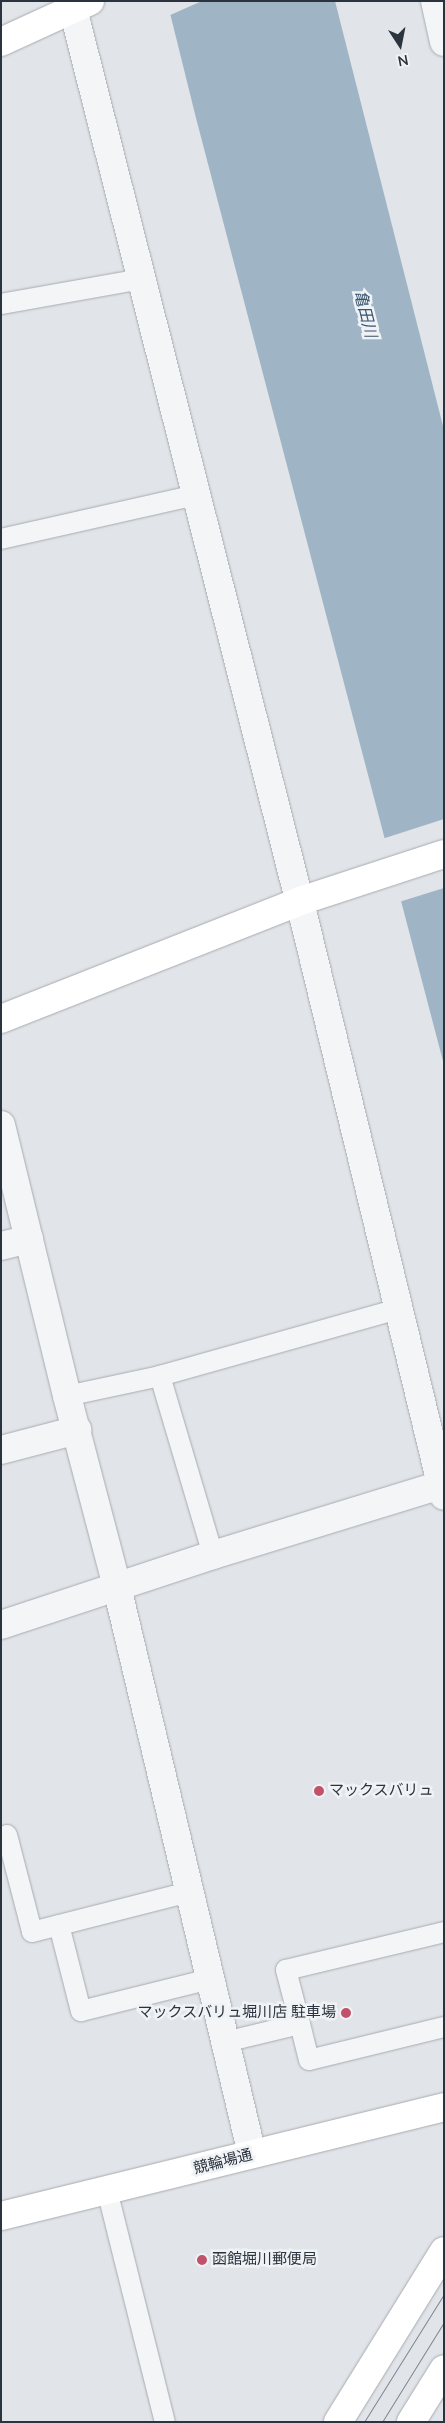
<!DOCTYPE html>
<html>
<head>
<meta charset="utf-8">
<style>
	body { margin:0 }
	#map { position:relative; width:445px; height:2423px; overflow:hidden; background:#e1e4e8; font-family:"Nunito Sans","Noto Sans JP",sans-serif }
	div>[style] { position:absolute }
	.water>* { inset:0; background:#9fb4c5 }
	.pier>* { inset:0; background:#e1e4e8 }
	.roads { filter:drop-shadow(0 0 1px #a7abb2) drop-shadow(0 0 1px #a7abb2) }
	.lane>* { height:20px; margin:-10px; padding:0 10px; transform-origin:10px; border-radius:10px; background:#f3f5f7 }
	.street>* { height:28px; margin:-14px; padding:0 14px; transform-origin:14px; border-radius:14px; background:#f3f5f7 }
	.secondary>* { height:28px; margin:-14px; padding:0 14px; transform-origin:14px; border-radius:14px; background:#fff }
	.primary>* { height:28px; margin:-14px; padding:0 14px; transform-origin:14px; border-radius:14px; background:#fff }
	.tram>* { height:1px; margin:-0.5px; padding:0 0.5px; transform-origin:0.5px; border-radius:0.5px; background:#7c8590 }
	.dots>* { width:14px; height:14px; translate:-50% -50%; box-sizing:border-box; border:2px solid #f0f3f6; border-radius:50% }
	span { translate:-50% -50%; white-space:nowrap; text-align:center; line-height:1.15; -webkit-text-stroke:5px #f0f3f6; paint-order:stroke }
	.poi-label { font-size:15px; color:#2b333e }
	.left { translate:0 -50%; text-align:left }
	.right { translate:-100% -50%; text-align:right }
	.street-label { font-size:15px; color:#2b333e }
	.water-label { font-size:16px; color:#38546e; font-style:italic }
	.frame { position:absolute; inset:0; border:2px solid #2b333e; pointer-events:none }
	.north { position:absolute; left:375px; top:20px; width:50px; height:50px; -webkit-text-stroke:4px #f0f3f6; paint-order:stroke; rotate:169deg; font-size:14px; font-weight:700; line-height:20px; text-align:center; color:#2b333e }
	.north::after { content:''; display:block; margin:auto; width:18px; height:22px; background:#2b333e; clip-path:polygon(50% 0,100% 100%,50% 72%,0 100%) }
</style>
</head>
<body>
<div id="map">
	<div class="water">
		<div style="clip-path:polygon(167px 1px,335px 1px,444px 430px,444px 1065px,196px 118px)"></div>
	</div>
	<div class="pier">
		<div style="clip-path:polygon(165px 1px,202px 1px,168px 16px)"></div>
		<div style="clip-path:polygon(444px 819px,444px 888px,399px 902px,382px 839px)"></div>
	</div>
	<div class="roads">
		<div class="lane">
			<div style="left:1px;top:304px;width:142px;rotate:-10.1deg"></div>
			<div style="left:1px;top:539px;width:200px;rotate:-12.7deg"></div>
			<div style="left:160px;top:1376px;width:247px;rotate:-15.7deg"></div>
			<div style="left:67px;top:1396px;width:95px;rotate:-12.1deg"></div>
			<div style="left:160px;top:1376px;width:187px;rotate:73.5deg"></div>
			<div style="left:7px;top:1835px;width:100px;rotate:75.5deg"></div>
			<div style="left:32px;top:1932px;width:162px;rotate:-14.3deg"></div>
			<div style="left:59px;top:1925px;width:89px;rotate:75.7deg"></div>
			<div style="left:81px;top:2011px;width:133px;rotate:-13.9deg"></div>
			<div style="left:300px;top:2024px;width:37px;rotate:76deg"></div>
			<div style="left:309px;top:2060px;width:139px;rotate:-13.7deg"></div>
			<div style="left:225px;top:2042px;width:77px;rotate:-13.5deg"></div>
			<div style="left:300px;top:2024px;width:56px;rotate:-104.5deg"></div>
			<div style="left:286px;top:1970px;width:163px;rotate:-13.5deg"></div>
			<div style="left:107px;top:2190px;width:239px;rotate:76deg"></div>
		</div>
		<div class="street">
			<div style="left:71px;top:1px;width:964px;rotate:75.76deg"></div>
			<div style="left:308px;top:935px;width:577px;rotate:76.37deg"></div>
			<div style="left:435px;top:1px;width:42px;rotate:77.6deg"></div>
			<div style="left:1px;top:1125px;width:279px;rotate:76.3deg"></div>
			<div style="left:67px;top:1396px;width:197px;rotate:75.3deg"></div>
			<div style="left:117px;top:1587px;width:583px;rotate:76.61deg"></div>
			<div style="left:1px;top:1246px;width:29px;rotate:-14deg"></div>
			<div style="left:1px;top:1450px;width:79px;rotate:-14.7deg"></div>
			<div style="left:1px;top:1625px;width:223px;rotate:-18.3deg"></div>
			<div style="left:213px;top:1555px;width:239px;rotate:-17.1deg"></div>
		</div>
		<div class="secondary">
			<div style="left:1px;top:42px;width:98px;rotate:-24.7deg"></div>
			<div style="left:1px;top:1019px;width:321px;rotate:-21.5deg"></div>
			<div style="left:300px;top:901px;width:151px;rotate:-18.1deg"></div>
			<div style="left:1px;top:2216px;width:456px;rotate:-13.8deg"></div>
		</div>
		<div class="primary">
			<div style="left:338px;top:2422px;width:201px;rotate:-58.2deg"></div>
			<div style="left:411px;top:2422px;width:62px;rotate:-58.1deg"></div>
		</div>
	</div>
	<div class="tram">
		<div style="left:364px;top:2422px;width:151px;rotate:-58deg"></div>
		<div style="left:382px;top:2422px;width:118px;rotate:-58.2deg"></div>
	</div>
	<div class="dots">
		<div style="left:319px;top:1791px;background:#c2516a"></div>
		<div style="left:346px;top:2013px;background:#c2516a"></div>
		<div style="left:202px;top:2260px;background:#c2516a"></div>
	</div>
	<div class="poi-label">
		<span class="left" style="left:329px;top:1791px">マックスバリュ</span>
		<span class="right" style="left:336px;top:2013px">マックスバリュ堀川店 駐車場</span>
		<span class="left" style="left:212px;top:2260px">函館堀川郵便局</span>
	</div>
	<div class="street-label">
		<span style="left:223px;top:2162px;rotate:-14deg">競輪場通</span>
	</div>
	<div class="water-label">
		<span style="left:365px;top:314px;rotate:76deg">亀田川</span>
	</div>
	<div class="frame"></div>
	<div class="north">N</div>
</div>
</body>
</html>
